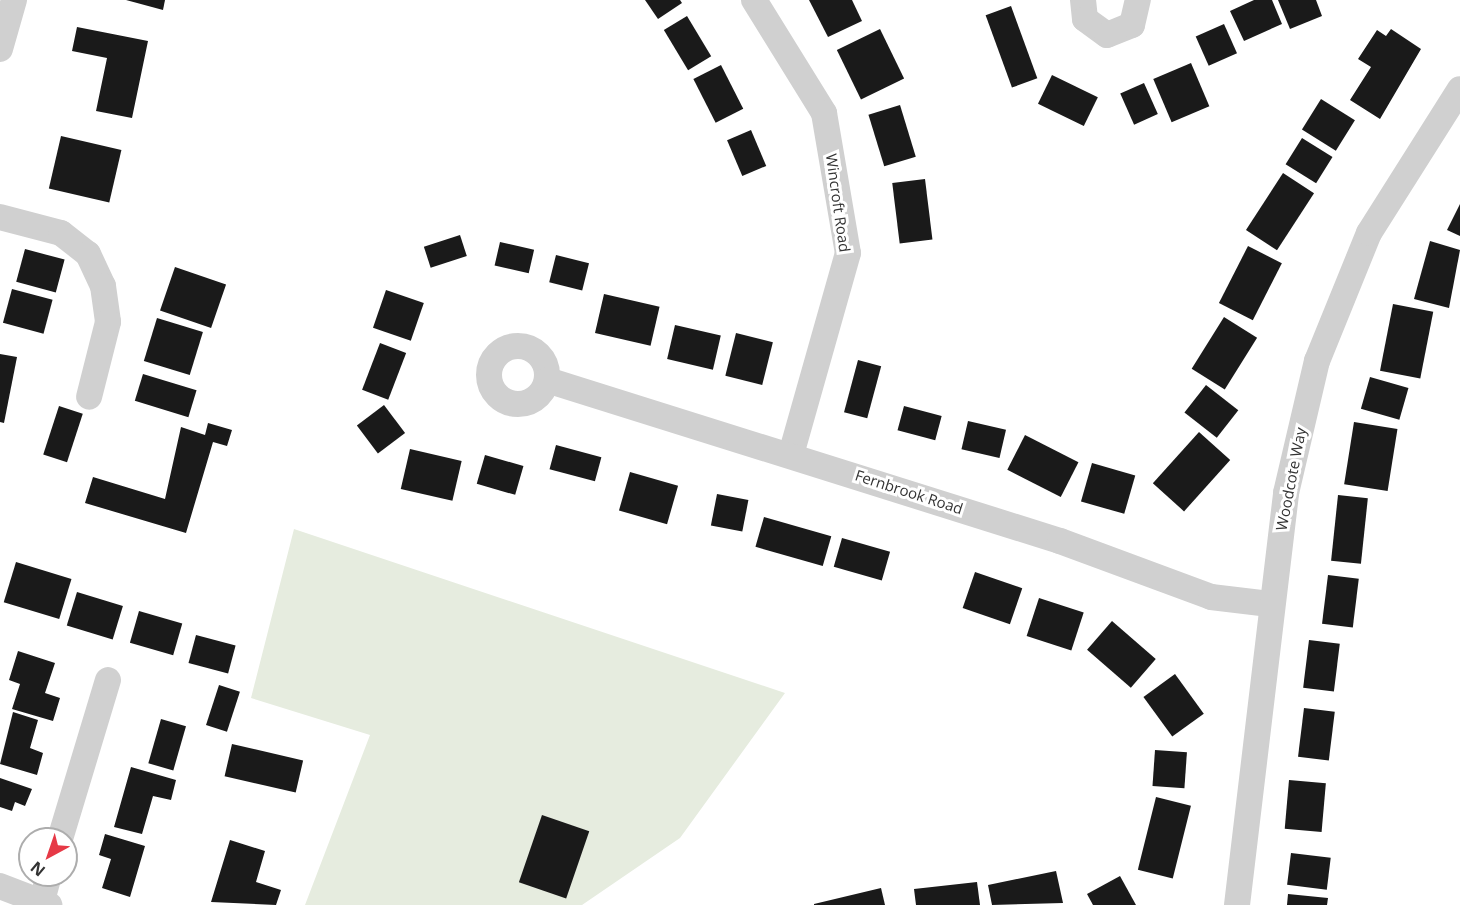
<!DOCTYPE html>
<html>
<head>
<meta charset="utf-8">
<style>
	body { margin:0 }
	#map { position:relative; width:1460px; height:905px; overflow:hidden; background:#fff; font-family:"Open Sans",sans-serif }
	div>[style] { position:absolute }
	.green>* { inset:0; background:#e6ecdf }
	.building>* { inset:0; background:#1a1a1a; transform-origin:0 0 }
	.street>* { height:26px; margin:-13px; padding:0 13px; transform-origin:13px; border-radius:13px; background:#d0d0d0 }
	.street>.ring { margin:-13px; padding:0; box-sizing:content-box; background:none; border:26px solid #d0d0d0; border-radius:50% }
	span { translate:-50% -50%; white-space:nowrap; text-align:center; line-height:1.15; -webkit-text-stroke:6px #fff; paint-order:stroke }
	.street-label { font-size:15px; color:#333 }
	.north { position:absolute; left:18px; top:827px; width:60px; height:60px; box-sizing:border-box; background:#fff; border:2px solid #adadad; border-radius:50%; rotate:220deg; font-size:16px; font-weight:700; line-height:24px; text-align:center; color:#333 }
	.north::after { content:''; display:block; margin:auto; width:21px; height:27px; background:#e63946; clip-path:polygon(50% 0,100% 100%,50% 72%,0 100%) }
</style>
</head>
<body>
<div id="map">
	<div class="green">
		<div style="clip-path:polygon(294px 529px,785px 693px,680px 838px,582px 905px,305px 905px,370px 735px,251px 698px)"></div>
	</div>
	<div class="building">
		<div style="clip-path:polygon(126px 0,165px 0,163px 10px)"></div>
		<div style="clip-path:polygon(645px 0,680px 0,682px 3px,658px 19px)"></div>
		<div style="clip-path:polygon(809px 0,852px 0,862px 21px,828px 37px)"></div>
		<div style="clip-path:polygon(1254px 0,1272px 0,1282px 24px,1244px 41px,1230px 11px)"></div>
		<div style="clip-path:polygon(1278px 0,1316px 0,1322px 16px,1290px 29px)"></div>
		<div style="left:1011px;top:6px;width:77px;height:27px;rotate:70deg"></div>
		<div style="left:687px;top:16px;width:47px;height:27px;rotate:59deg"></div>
		<div style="left:1224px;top:24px;width:32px;height:31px;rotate:66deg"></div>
		<div style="clip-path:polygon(77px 27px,148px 41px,132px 118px,96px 111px,107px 58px,72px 51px)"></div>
		<div style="left:880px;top:29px;width:55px;height:48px;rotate:64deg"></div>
		<div style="clip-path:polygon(1391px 29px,1421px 49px,1380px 119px,1350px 100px,1371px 67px,1358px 59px,1377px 30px,1386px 36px)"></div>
		<div style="left:1191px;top:63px;width:47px;height:41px;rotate:67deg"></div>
		<div style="left:721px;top:65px;width:49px;height:31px;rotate:63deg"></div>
		<div style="left:1052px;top:75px;width:51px;height:32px;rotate:26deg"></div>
		<div style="left:1144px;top:83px;width:34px;height:26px;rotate:66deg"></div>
		<div style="left:1321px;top:99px;width:40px;height:36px;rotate:32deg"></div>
		<div style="left:900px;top:105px;width:54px;height:33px;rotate:73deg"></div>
		<div style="left:751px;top:130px;width:39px;height:26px;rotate:67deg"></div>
		<div style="left:61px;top:136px;width:62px;height:54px;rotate:13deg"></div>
		<div style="left:1302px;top:138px;width:36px;height:31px;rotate:32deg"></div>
		<div style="left:1283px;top:173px;width:37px;height:68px;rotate:33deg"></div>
		<div style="left:925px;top:179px;width:61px;height:33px;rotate:83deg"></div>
		<div style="clip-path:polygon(1460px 204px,1460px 236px,1447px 230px)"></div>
		<div style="left:460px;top:235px;width:22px;height:38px;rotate:72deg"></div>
		<div style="clip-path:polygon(1430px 241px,1460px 250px,1449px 308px,1414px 299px)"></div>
		<div style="left:500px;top:242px;width:35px;height:24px;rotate:13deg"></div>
		<div style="left:1248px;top:246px;width:38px;height:64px;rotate:27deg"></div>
		<div style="left:25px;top:249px;width:41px;height:34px;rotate:15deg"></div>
		<div style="left:556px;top:255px;width:34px;height:28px;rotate:14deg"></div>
		<div style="left:175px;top:267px;width:54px;height:46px;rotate:19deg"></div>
		<div style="left:12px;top:289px;width:42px;height:35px;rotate:15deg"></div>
		<div style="left:386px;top:290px;width:40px;height:40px;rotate:19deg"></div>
		<div style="left:604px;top:294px;width:57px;height:40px;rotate:13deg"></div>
		<div style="left:1393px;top:304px;width:41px;height:68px;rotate:11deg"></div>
		<div style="left:1224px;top:317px;width:39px;height:61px;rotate:32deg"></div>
		<div style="left:157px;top:318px;width:48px;height:45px;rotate:17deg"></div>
		<div style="left:675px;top:325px;width:47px;height:35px;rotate:13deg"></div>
		<div style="left:736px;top:333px;width:38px;height:44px;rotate:14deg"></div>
		<div style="left:380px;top:343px;width:28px;height:50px;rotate:21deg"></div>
		<div style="clip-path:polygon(0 354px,17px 357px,4px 423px,0 422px)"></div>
		<div style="left:858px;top:360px;width:24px;height:54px;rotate:15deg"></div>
		<div style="left:143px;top:374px;width:56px;height:28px;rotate:17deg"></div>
		<div style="left:1370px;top:377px;width:40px;height:33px;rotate:16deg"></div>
		<div style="left:1206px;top:385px;width:41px;height:35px;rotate:38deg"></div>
		<div style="left:384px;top:405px;width:35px;height:34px;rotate:53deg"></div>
		<div style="left:59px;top:406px;width:25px;height:51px;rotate:18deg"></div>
		<div style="left:904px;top:406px;width:39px;height:25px;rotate:15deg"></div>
		<div style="left:968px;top:421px;width:39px;height:29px;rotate:13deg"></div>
		<div style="left:1354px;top:422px;width:44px;height:63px;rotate:9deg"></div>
		<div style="clip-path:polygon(208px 423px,232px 430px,227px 446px,213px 442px,186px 533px,85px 503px,93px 477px,165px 499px,181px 427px,205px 435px)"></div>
		<div style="left:1199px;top:432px;width:42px;height:69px;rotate:42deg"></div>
		<div style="left:1025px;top:435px;width:60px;height:39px;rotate:27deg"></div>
		<div style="left:556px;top:445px;width:47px;height:25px;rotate:15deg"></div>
		<div style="left:410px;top:449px;width:53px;height:41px;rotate:13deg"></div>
		<div style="left:485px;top:455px;width:40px;height:30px;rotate:16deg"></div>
		<div style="left:1092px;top:463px;width:45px;height:40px;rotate:16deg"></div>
		<div style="left:630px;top:472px;width:50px;height:40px;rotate:16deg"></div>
		<div style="left:717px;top:494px;width:32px;height:32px;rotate:11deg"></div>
		<div style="left:1338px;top:495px;width:30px;height:66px;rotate:6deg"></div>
		<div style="left:764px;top:517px;width:70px;height:31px;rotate:16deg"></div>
		<div style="left:842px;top:538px;width:50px;height:30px;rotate:16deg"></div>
		<div style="left:16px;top:562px;width:58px;height:42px;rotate:17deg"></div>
		<div style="left:975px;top:572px;width:50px;height:38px;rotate:19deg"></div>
		<div style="left:1328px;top:575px;width:31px;height:49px;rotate:7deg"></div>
		<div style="left:77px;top:592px;width:48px;height:35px;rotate:17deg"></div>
		<div style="left:1039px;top:598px;width:47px;height:40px;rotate:18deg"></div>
		<div style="left:139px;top:611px;width:45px;height:33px;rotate:16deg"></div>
		<div style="left:1112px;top:621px;width:58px;height:38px;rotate:41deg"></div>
		<div style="left:196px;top:635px;width:41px;height:29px;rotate:15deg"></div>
		<div style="left:1309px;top:640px;width:31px;height:48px;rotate:7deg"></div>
		<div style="clip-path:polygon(18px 651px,55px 663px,45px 693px,60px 698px,53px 721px,12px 709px,20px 684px,9px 680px)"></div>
		<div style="left:1175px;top:674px;width:49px;height:39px;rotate:54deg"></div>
		<div style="left:219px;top:685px;width:22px;height:42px;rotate:18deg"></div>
		<div style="left:1304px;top:708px;width:31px;height:49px;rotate:7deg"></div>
		<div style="clip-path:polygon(13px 712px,38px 720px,30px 748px,43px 753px,37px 775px,0 764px)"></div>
		<div style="left:161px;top:719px;width:26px;height:46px;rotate:16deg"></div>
		<div style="left:232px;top:744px;width:73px;height:33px;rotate:13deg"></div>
		<div style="left:1155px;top:750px;width:32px;height:36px;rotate:4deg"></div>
		<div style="clip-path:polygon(131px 767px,176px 780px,171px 800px,153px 796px,142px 834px,114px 827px)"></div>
		<div style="clip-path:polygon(0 778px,32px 789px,25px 806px,15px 802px,12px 811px,0 807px)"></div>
		<div style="left:1289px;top:780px;width:37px;height:49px;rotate:5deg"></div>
		<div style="left:1156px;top:797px;width:36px;height:75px;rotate:14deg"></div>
		<div style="left:542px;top:815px;width:50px;height:71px;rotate:19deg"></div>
		<div style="clip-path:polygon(105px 834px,145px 846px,130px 897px,102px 888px,111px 859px,99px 855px)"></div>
		<div style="clip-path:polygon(230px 840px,265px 851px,256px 882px,281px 890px,276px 905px,211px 902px)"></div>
		<div style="left:1291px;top:853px;width:40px;height:32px;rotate:7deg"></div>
		<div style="clip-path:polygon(1056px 871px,1063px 903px,992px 905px,988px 885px)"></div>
		<div style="clip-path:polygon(1120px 876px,1136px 905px,1093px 905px,1087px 894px)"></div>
		<div style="clip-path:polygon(977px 882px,980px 905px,916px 905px,914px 889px)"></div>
		<div style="clip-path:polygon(881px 888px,885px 905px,814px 905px,814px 904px)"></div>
		<div style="clip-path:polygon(1288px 894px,1328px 898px,1327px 905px,1287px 905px)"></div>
	</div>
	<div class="street">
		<div style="left:754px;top:0;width:133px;rotate:58.2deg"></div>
		<div style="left:824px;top:113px;width:142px;rotate:80.3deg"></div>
		<div style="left:848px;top:253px;width:209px;rotate:105.8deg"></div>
		<div style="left:1083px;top:0;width:19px;rotate:84deg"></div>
		<div style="left:1085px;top:19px;width:27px;rotate:36deg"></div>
		<div style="left:1107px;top:35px;width:27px;rotate:-22deg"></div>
		<div style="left:1132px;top:25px;width:26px;rotate:-77deg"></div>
		<div style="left:0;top:49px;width:51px;rotate:-74.1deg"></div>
		<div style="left:0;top:217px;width:63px;rotate:14.7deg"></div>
		<div style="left:61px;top:233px;width:34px;rotate:38deg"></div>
		<div style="left:88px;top:254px;width:35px;rotate:65deg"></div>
		<div style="left:103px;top:286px;width:36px;rotate:82deg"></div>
		<div style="left:108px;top:322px;width:77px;rotate:104.2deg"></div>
		<div class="ring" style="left:489px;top:346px;width:32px;height:32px"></div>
		<div style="left:547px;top:380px;width:538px;rotate:17.42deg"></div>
		<div style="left:1060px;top:541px;width:161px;rotate:20.3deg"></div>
		<div style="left:1211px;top:597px;width:59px;rotate:6.8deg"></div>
		<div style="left:60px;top:839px;width:166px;rotate:-73.2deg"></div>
		<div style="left:0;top:886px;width:53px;rotate:21.2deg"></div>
		<div style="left:42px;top:901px;width:27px;rotate:-75deg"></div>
		<div style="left:1237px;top:905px;width:415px;rotate:-83.2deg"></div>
		<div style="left:1286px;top:493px;width:136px;rotate:-76.8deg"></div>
		<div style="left:1317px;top:361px;width:138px;rotate:-67.9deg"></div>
		<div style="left:1369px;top:233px;width:170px;rotate:-57.7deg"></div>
	</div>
	<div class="street-label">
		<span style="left:838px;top:203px;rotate:82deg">Wincroft Road</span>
		<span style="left:1291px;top:479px;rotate:-79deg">Woodcote Way</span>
		<span style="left:909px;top:492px;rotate:18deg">Fernbrook Road</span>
	</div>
	<div class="north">N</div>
</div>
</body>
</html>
